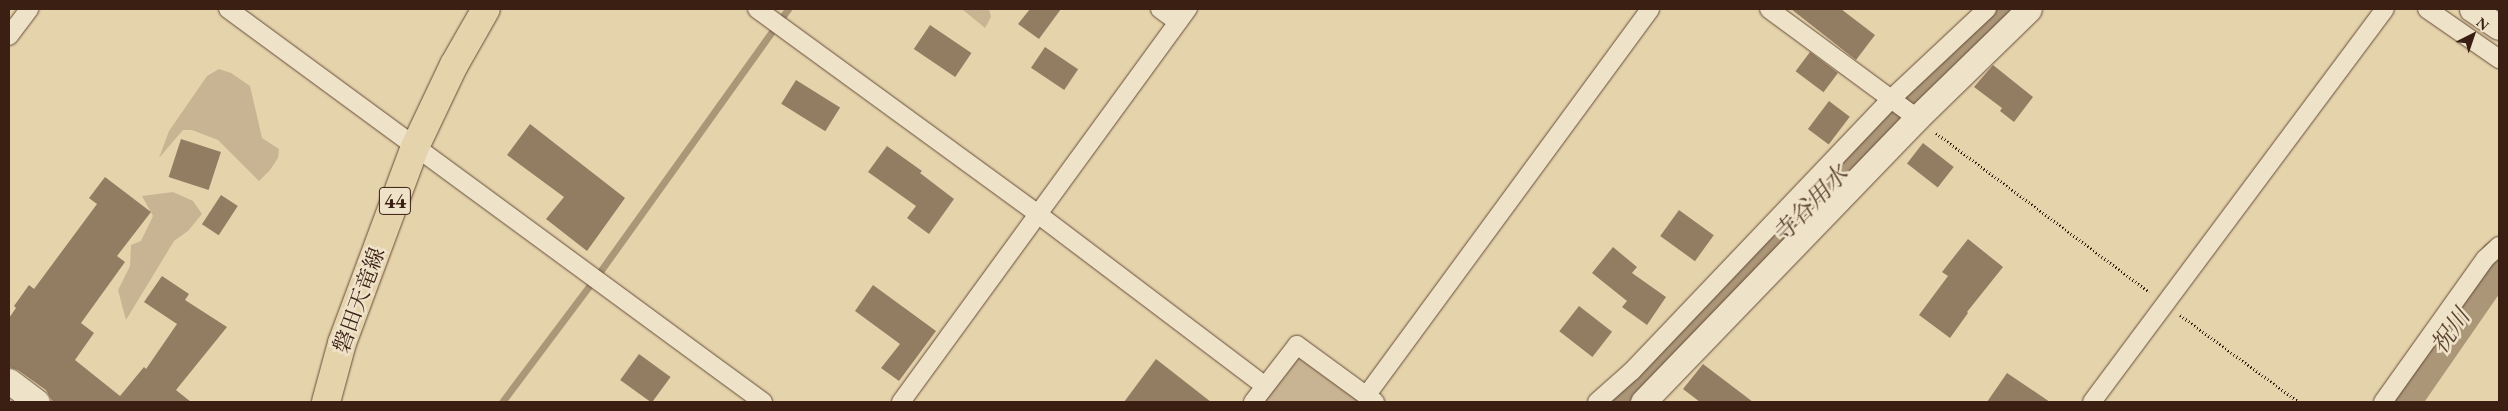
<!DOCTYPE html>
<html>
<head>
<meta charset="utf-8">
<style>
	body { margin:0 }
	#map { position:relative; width:2508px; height:411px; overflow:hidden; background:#e5d3ac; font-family:"EB Garamond","Noto Serif JP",serif }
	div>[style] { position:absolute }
	.green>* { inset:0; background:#c8b492 }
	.stream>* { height:7px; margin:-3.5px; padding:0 3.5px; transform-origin:3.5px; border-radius:3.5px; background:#ab9678 }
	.river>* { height:40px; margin:-20px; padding:0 20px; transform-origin:20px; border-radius:20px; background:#ab9678 }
	.building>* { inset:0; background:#937d62; transform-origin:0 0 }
	.path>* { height:3px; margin-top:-1.5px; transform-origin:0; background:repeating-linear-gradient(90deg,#3a1f12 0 1px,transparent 0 3.5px) }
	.roads { filter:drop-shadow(0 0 1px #654c38) drop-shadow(0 0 1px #654c38) }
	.street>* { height:18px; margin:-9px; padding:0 9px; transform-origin:9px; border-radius:9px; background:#eee2c9 }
	.secondary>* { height:25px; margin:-12.5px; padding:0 12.5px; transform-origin:12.5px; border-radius:12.5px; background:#eee2c9 }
	.primary>* { height:28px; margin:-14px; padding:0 14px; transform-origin:14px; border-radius:14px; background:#e5d3ac }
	span { translate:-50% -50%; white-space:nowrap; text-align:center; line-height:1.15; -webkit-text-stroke:5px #eee2c9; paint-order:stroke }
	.shield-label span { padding:1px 4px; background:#eee2c9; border:1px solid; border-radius:4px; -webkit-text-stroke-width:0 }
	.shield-label { font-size:21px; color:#3a1f12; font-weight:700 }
	.street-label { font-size:22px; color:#3a1f12 }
	.water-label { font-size:24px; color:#5c4331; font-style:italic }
	.frame { position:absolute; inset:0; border:10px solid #3a1f12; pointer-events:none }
	.north { position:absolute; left:2448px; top:10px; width:50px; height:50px; -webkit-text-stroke:4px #eee2c9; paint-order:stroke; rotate:41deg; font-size:14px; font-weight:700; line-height:20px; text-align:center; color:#3a1f12 }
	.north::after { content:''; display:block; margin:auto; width:18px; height:22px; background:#3a1f12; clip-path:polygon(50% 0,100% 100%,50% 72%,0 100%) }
</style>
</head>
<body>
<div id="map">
	<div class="green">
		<div style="clip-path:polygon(962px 9px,989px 9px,991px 17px,985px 28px)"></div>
		<div style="clip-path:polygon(219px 69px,231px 73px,250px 86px,262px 138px,279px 149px,278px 158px,270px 170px,259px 181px,218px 140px,192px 130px,183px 130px,159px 158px,169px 131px,207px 76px)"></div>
		<div style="clip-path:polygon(173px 192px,193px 201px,202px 214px,188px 231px,174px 241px,126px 320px,118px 290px,130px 266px,131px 245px,141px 241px,153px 216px,142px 196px)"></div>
		<div style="clip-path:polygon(1297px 345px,1377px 402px,1264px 402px,1257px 397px)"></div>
	</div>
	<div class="stream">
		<div style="left:502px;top:402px;width:161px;rotate:-53.1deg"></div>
		<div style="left:599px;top:273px;width:325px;rotate:-54.4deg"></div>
	</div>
	<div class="river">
		<div style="left:1617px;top:402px;width:39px;rotate:-42deg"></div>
		<div style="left:1646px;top:376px;width:362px;rotate:-46.1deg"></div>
		<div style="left:1897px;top:115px;width:152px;rotate:-44.2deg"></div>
		<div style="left:2400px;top:402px;width:174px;rotate:-55.3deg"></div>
	</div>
	<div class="building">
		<div style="clip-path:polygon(1030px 9px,1061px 9px,1039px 39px,1018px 24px)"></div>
		<div style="clip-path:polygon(1791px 9px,1841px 9px,1875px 35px,1856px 60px)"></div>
		<div style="left:930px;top:25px;width:50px;height:29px;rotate:34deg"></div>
		<div style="left:1045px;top:47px;width:40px;height:25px;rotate:34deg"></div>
		<div style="left:1810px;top:52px;width:35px;height:24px;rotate:37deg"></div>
		<div style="clip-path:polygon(1993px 65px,2033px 97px,2014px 122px,2000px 111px,2002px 108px,1974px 87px)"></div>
		<div style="left:796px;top:80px;width:52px;height:28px;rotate:32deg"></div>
		<div style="left:1829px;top:101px;width:26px;height:35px;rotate:37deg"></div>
		<div style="clip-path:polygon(530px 124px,625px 198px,587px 251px,546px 219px,564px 197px,507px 155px)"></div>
		<div style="left:181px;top:139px;width:42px;height:40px;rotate:18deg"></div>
		<div style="left:1923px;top:143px;width:39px;height:26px;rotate:38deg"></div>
		<div style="clip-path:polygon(887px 146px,922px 171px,920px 173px,954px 199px,929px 234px,907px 218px,916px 206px,868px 172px)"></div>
		<div style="clip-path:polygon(105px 177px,151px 212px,117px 256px,125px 262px,81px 323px,94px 333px,75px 360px,120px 396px,144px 367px,146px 369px,177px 324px,144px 302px,162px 276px,189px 294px,185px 300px,227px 327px,176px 390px,191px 402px,53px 402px,46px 390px,18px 370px,9px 367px,9px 318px,16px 308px,14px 306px,29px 285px,34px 289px,97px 204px,89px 198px)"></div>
		<div style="left:221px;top:195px;width:20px;height:35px;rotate:33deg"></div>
		<div style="left:1679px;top:210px;width:43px;height:32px;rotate:36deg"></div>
		<div style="clip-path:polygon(1968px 239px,2003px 267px,1967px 312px,1968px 313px,1950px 338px,1919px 315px,1948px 276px,1942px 272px)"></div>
		<div style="clip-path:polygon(1613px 247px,1637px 267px,1632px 273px,1666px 297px,1647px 325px,1622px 307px,1627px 301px,1592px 273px)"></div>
		<div style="clip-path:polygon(873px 285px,936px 331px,899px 381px,881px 368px,900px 344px,855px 311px)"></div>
		<div style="left:1579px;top:306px;width:42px;height:32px;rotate:38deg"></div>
		<div style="left:639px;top:354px;width:39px;height:32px;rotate:36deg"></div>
		<div style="clip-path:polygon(1156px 359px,1211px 402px,1124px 402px)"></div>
		<div style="clip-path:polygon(1703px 364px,1753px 402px,1700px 402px,1683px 389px)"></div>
		<div style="clip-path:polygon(2007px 373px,2050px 402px,1987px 402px)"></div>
	</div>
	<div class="path">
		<div style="left:1936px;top:133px;width:266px;rotate:36.7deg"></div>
		<div style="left:2180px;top:315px;width:147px;rotate:36.2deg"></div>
	</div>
	<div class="roads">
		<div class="street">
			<div style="left:228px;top:9px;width:664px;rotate:36.3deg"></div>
			<div style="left:757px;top:9px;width:349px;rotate:36.1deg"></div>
			<div style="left:1039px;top:215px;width:283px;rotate:37.1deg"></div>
			<div style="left:1160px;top:9px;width:22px;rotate:36deg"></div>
			<div style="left:1769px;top:9px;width:184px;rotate:36.4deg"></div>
			<div style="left:2427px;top:9px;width:88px;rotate:34.8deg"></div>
			<div style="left:9px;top:36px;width:34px;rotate:-53deg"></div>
			<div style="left:1366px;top:396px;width:480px;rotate:-53.7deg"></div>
			<div style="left:901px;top:402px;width:487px;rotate:-53.9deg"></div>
			<div style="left:1253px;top:402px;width:72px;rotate:-52.3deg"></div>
			<div style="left:1297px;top:345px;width:97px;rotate:36.2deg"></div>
			<div style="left:1597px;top:402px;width:47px;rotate:-41.5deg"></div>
			<div style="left:1632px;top:371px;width:376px;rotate:-46.4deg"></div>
			<div style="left:1891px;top:99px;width:132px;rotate:-43.2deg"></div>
			<div style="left:2092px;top:402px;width:490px;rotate:-53.3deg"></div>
			<div style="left:2383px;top:402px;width:176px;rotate:-54.5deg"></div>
			<div style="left:2485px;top:259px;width:19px;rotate:-43deg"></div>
		</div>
		<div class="secondary">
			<div style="left:2472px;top:9px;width:32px;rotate:34deg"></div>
			<div style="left:9px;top:381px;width:35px;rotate:37deg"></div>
			<div style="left:1643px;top:402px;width:395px;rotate:-46deg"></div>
			<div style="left:1917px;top:118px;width:156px;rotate:-44.2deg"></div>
		</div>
		<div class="primary">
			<div style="left:326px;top:402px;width:61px;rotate:-74.8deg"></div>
			<div style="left:342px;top:343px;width:209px;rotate:-69.6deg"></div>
			<div style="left:415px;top:147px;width:91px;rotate:-64.6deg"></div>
			<div style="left:454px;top:65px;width:64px;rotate:-60.3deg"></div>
		</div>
	</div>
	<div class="shield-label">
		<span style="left:395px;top:201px">44</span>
	</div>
	<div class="street-label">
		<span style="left:359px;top:300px;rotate:-70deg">磐田天竜線</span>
	</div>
	<div class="water-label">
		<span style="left:1810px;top:204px;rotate:-46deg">寺谷用水</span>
		<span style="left:2450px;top:331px;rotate:-55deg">祝川</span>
	</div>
	<div class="frame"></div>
	<div class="north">N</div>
</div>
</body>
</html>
